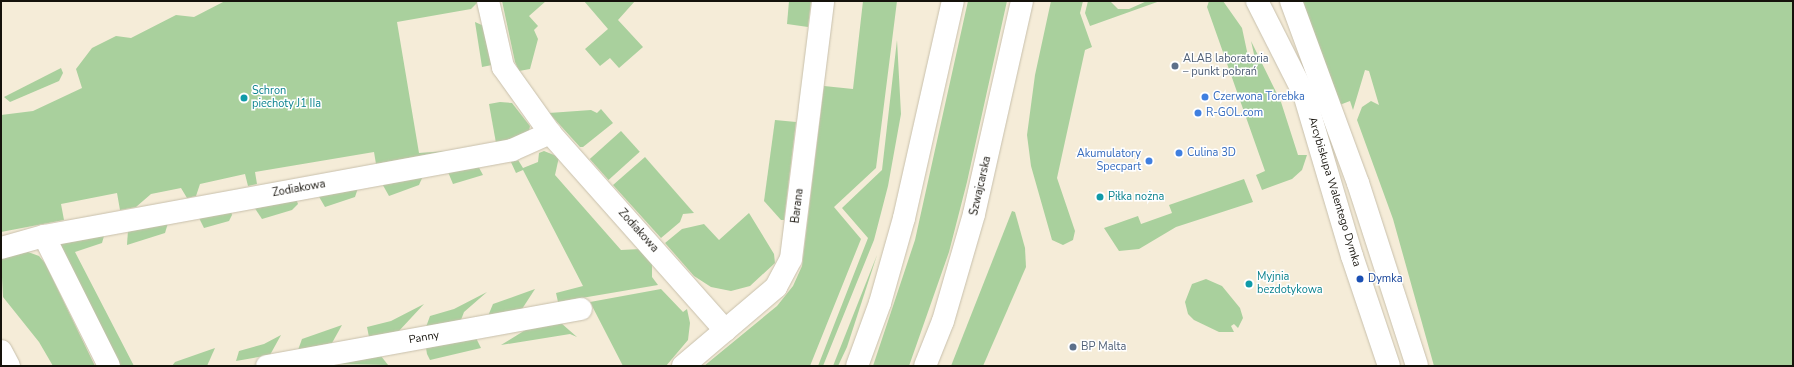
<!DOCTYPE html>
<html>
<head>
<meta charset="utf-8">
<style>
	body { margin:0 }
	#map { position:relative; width:1794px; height:367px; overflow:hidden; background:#f5ecd8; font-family:"Nunito Sans",sans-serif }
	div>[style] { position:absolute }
	.green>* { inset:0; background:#a9d09d; transform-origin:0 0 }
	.roads { filter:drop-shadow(0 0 1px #c8c0ac) drop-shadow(0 0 1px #c8c0ac) }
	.minor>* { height:22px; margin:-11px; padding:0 11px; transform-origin:11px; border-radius:11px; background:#fff }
	.dots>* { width:11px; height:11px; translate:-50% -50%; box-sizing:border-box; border:2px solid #fff; border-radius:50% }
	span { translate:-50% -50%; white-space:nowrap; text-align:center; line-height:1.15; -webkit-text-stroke:3px #fff; paint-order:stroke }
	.service-label { font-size:11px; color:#4e5e75 }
	.left { translate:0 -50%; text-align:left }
	.culture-label { font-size:11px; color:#0d838f }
	.shop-label { font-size:11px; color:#366cbe }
	.right { translate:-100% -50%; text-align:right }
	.street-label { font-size:11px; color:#15120b }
	.transit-label { font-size:11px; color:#164399 }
	.frame { position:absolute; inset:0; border:2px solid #15120b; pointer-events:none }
</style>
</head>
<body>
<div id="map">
	<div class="green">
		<div style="clip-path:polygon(225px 1px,479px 1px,471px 9px,397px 22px,419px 153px,447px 151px,376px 164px,374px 152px,255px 172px,257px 184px,248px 186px,245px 174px,200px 184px,196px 196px,187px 198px,181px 188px,151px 194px,136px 207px,120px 210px,117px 193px,61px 204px,64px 220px,1px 232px,1px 115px,33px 111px,82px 88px,76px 69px,92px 48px,116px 36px,131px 38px,176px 15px,194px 17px)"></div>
		<div style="clip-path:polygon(502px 1px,546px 1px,529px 16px,538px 26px,534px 30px,538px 39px,530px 69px,519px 71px,515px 62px)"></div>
		<div style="clip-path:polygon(584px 1px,635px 1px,618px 20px,643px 47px,619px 68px,610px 58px,600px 66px,585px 49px,608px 29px)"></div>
		<div style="clip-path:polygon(789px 1px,811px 1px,808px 27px,787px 24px)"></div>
		<div style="clip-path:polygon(863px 1px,897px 1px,876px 168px,834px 207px,861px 239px,810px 366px,704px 366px,777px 306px,793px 286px,802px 266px,824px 86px,853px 89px)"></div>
		<div style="clip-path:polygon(968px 1px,1007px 1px,967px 182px,949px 252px,909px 366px,873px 366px,915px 240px)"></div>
		<div style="clip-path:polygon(1051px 1px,1083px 1px,1080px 13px,1092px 47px,1085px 50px,1057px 178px,1075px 231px,1073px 240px,1063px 245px,1052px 240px,1031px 166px,1027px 135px,1035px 75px)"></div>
		<div style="clip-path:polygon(1088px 1px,1110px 1px,1118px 9px,1129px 9px,1147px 1px,1160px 1px,1090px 26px,1085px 13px)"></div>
		<div style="clip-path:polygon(1209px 1px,1223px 1px,1242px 28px,1248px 56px,1256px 63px,1251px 41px,1281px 102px,1298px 155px,1307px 155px,1302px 170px,1292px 179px,1262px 190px,1256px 175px,1265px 171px,1207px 7px)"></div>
		<div style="clip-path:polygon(1302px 1px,1793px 1px,1793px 366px,1434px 366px,1393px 219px,1357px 120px,1362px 107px,1371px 101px,1379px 105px,1369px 71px,1365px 70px,1353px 110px,1350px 101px,1337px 106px)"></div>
		<div style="clip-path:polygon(475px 22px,484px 26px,492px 65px,482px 67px)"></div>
		<div style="clip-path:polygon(897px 40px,901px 114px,888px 186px,874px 240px,823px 366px,818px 366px,868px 238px,842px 208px,882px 170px)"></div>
		<div style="clip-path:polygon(61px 68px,63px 73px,59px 81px,10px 102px,4px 97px)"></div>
		<div style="clip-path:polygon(500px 102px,512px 103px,530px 126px,528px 137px,496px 143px,489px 104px)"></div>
		<div style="clip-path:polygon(601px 109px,613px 123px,583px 147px,580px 147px,549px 113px,591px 110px,597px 113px)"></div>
		<div style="clip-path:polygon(775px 120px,796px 122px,784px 220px,781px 220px,764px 201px)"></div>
		<div style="left:621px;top:131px;width:28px;height:42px;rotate:48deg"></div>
		<div style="clip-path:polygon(544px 151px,559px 157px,555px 175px,621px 250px,641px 249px,652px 262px,652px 277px,658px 285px,558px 302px,556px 293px,583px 286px,523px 170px,516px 173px,510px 160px,515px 155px,523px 168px,538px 162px,539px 153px)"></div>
		<div style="clip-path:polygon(645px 157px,694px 213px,683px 214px,680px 222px,661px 238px,613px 185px)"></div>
		<div style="clip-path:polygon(477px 164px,483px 175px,453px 184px,448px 172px)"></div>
		<div style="clip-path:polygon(423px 176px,419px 185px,389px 196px,380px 180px)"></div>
		<div style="clip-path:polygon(1244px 179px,1253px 202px,1176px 227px,1139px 249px,1119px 251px,1104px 228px,1138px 216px,1141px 224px,1172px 213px,1169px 205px)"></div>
		<div style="clip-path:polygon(358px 188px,355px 197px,325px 207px,318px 195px)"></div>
		<div style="clip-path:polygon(295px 196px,298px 204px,292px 210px,262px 219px,254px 207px)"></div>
		<div style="clip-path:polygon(230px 206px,232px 215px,229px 221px,204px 228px,198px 216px)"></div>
		<div style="clip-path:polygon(1012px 211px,1015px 212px,1025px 248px,1026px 267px,983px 366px,951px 366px)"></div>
		<div style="clip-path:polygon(749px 213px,774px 254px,775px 263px,750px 286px,731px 291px,711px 287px,694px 276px,665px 243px,682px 229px,704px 224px,719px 240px)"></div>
		<div style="clip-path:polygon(168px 223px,165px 233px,127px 245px,128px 230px)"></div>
		<div style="clip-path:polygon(98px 231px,104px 236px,102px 243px,75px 252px,134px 366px,114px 366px,59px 241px)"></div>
		<div style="clip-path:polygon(28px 252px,39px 256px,45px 263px,95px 366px,53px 366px,39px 342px,3px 297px,1px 258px)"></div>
		<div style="clip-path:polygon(877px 255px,847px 347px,838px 366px,833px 366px)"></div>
		<div style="clip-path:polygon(1206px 279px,1222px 286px,1240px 308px,1243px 318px,1238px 328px,1234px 324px,1231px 326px,1234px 332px,1219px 332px,1194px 320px,1188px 314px,1185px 302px,1192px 284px)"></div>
		<div style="clip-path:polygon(535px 289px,522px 309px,488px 316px,493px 304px)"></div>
		<div style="clip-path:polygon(661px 289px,683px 312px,687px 309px,690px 323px,688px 340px,666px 366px,623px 366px,590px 302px)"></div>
		<div style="clip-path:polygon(487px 292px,464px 312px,461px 320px,426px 327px,430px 316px,454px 309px)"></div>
		<div style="clip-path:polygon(424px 304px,398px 332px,369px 337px,367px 327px,391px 321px)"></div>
		<div style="clip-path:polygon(561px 323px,577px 337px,570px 334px,501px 345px,527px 329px)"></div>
		<div style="clip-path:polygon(342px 325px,332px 343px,298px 350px,302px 339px)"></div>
		<div style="clip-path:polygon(281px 335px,270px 355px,236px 361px,239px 351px,264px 344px)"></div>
		<div style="clip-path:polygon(476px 338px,481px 348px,430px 360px,427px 354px,426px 348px)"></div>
		<div style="clip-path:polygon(215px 348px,207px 366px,172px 366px,175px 362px)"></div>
		<div style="clip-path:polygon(381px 356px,388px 365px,336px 364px)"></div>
	</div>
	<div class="roads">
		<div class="minor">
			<div style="left:488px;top:1px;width:68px;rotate:77.2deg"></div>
			<div style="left:503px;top:67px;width:81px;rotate:54.5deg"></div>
			<div style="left:550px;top:133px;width:264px;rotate:48.4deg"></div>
			<div style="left:1257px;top:1px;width:104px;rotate:63.2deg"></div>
			<div style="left:1304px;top:94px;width:169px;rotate:73.5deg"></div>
			<div style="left:1352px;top:256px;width:116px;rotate:71.4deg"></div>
			<div style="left:1291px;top:1px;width:194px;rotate:69.8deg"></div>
			<div style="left:1358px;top:183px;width:192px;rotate:72.1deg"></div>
			<div style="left:44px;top:236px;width:145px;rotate:63.4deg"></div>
			<div style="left:1px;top:248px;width:45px;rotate:-15.6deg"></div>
			<div style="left:44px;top:236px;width:476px;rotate:-10.4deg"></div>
			<div style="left:512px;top:150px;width:42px;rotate:-24.1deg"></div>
			<div style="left:1px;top:351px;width:17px;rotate:62deg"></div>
			<div style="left:267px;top:366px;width:319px;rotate:-10.3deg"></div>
			<div style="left:683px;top:366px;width:122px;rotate:-40.3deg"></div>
			<div style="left:776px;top:287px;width:32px;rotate:-62deg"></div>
			<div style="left:791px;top:259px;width:260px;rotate:-82.9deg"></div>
			<div style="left:857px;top:366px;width:67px;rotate:-69.9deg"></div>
			<div style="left:880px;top:303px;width:88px;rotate:-74.2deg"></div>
			<div style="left:904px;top:218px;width:222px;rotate:-77.3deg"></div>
			<div style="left:925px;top:366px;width:48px;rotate:-68.2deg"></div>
			<div style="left:943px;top:321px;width:111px;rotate:-73.8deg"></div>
			<div style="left:974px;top:214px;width:218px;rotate:-77.3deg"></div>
		</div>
	</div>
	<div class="dots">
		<div style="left:1175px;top:66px;background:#5c6f8a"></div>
		<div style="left:1205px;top:97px;background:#3f7fe0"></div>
		<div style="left:244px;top:98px;background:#0f9aa8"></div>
		<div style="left:1198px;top:113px;background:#3f7fe0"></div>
		<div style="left:1179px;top:153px;background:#3f7fe0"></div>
		<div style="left:1149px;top:161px;background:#3f7fe0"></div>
		<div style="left:1100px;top:197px;background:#0f9aa8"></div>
		<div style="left:1360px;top:279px;background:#1a4fb4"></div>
		<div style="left:1249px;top:284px;background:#0f9aa8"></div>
		<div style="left:1073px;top:347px;background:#5c6f8a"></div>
	</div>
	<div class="service-label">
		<span class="left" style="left:1183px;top:66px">ALAB laboratoria<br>– punkt pobrań</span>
		<span class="left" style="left:1081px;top:347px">BP Malta</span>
	</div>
	<div class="culture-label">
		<span class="left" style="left:252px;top:98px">Schron<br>piechoty J1 IIa</span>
		<span class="left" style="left:1108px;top:197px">Piłka nożna</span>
		<span class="left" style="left:1257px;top:284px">Myjnia<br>bezdotykowa</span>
	</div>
	<div class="shop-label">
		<span class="left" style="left:1213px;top:97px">Czerwona Torebka</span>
		<span class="left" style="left:1206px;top:113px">R-GOL.com</span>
		<span class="left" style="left:1187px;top:153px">Culina 3D</span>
		<span class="right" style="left:1141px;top:161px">Akumulatory<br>Specpart</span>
	</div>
	<div class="street-label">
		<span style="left:981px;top:186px;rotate:-77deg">Szwajcarska</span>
		<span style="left:299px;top:189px;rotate:-10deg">Zodiakowa</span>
		<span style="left:1334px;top:192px;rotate:73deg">Arcybiskupa Walentego Dymka</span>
		<span style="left:798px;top:206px;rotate:-83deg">Barana</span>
		<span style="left:638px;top:231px;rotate:48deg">Zodiakowa</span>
		<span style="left:424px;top:338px;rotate:-10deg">Panny</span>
	</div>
	<div class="transit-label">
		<span class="left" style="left:1368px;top:279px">Dymka</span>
	</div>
	<div class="frame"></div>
</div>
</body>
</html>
